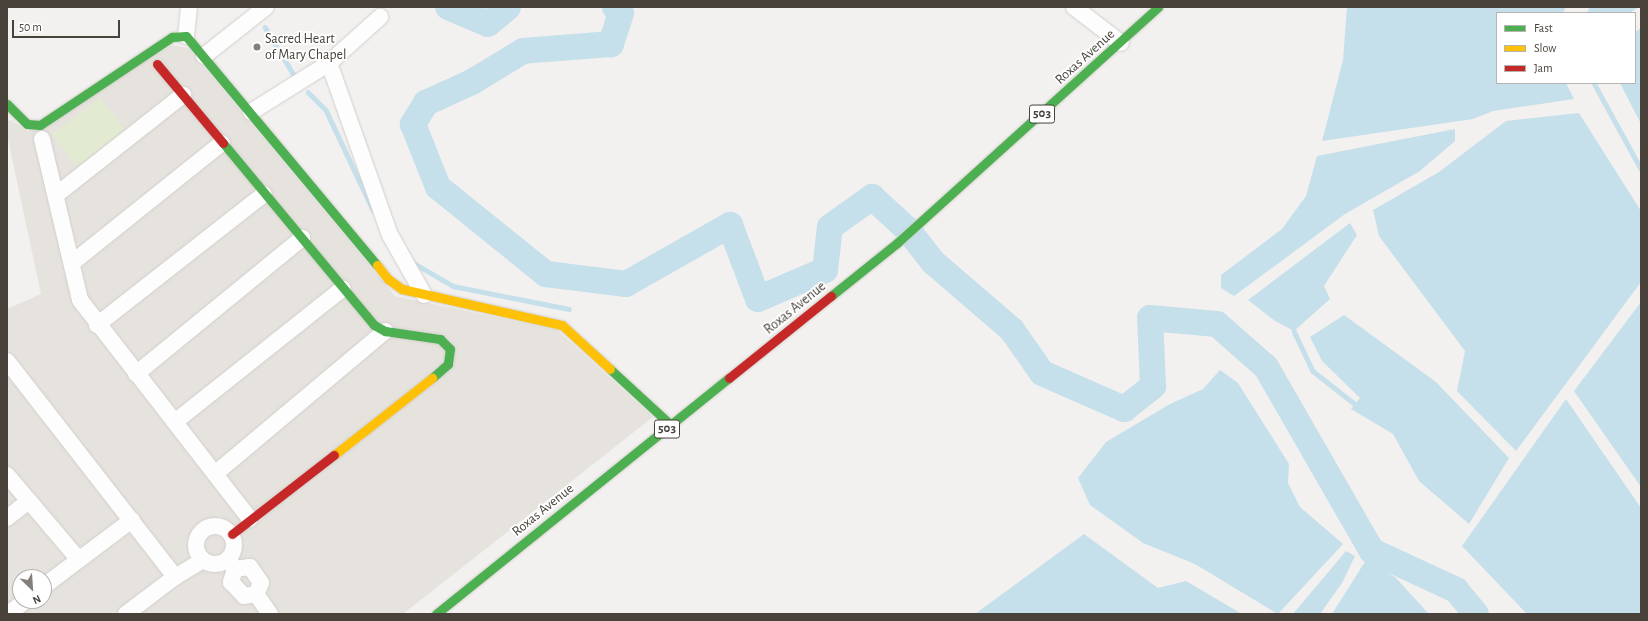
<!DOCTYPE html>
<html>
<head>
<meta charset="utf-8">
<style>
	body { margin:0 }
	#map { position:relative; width:1648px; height:621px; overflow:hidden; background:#f3f1ef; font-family:"Alegreya Sans",sans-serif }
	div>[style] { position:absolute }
	.residential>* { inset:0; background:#e6e2dd }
	.green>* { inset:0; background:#e2ead2; transform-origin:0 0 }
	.water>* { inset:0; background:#c5dfeb }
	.stream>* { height:4.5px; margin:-2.25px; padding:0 2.25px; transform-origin:2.25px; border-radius:2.25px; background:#c5dfeb }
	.river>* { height:26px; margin:-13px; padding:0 13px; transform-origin:13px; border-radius:13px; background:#c5dfeb }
	.roads { filter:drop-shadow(0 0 1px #d1cfcc) drop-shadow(0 0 1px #d1cfcc) }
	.street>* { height:16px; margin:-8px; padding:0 8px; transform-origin:8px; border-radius:8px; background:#fdfdfd }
	.street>.ring { margin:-8px; padding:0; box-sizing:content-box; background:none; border:16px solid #fdfdfd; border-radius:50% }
	.fast>* { height:9px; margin:-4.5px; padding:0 4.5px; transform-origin:4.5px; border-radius:4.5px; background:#4caf50 }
	.slow>* { height:9px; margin:-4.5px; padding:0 4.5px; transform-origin:4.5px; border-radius:4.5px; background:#ffc107 }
	.jam>* { height:9px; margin:-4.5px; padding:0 4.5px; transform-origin:4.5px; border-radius:4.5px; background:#c62828 }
	.dots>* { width:11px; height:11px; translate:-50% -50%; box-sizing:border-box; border:2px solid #fff; border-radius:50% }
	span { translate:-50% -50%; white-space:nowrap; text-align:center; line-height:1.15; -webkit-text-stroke:3.5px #fff; paint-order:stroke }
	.shield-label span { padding:1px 3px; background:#fff; border:1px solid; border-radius:3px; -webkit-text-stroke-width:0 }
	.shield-label { font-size:13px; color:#48423b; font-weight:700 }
	.poi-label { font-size:14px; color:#48423b }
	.left { translate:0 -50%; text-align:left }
	.street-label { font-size:14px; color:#48423b }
	.frame { position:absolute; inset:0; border:8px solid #48423b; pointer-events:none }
	.legend { position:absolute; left:1496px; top:12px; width:140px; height:72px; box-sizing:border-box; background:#fff; border:1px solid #b6b3b1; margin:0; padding:5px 7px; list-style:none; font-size:12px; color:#48423b }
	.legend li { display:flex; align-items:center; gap:8px; height:20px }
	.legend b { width:20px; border:1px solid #b6b3b1 }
	.north { position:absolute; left:12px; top:569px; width:40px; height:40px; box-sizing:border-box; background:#fff; border:1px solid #b6b3b1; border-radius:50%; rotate:155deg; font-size:11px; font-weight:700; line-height:16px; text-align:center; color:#48423b }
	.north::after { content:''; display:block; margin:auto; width:14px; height:18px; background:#847f7a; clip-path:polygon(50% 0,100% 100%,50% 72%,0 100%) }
	.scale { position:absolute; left:12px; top:20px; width:108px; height:18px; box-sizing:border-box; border:2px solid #48423b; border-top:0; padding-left:5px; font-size:12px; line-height:14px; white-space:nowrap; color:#48423b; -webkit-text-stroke:3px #fff; paint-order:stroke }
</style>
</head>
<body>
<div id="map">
	<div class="residential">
		<div style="clip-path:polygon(evenodd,172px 45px,188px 48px,395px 296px,557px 330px,653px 417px,403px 614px,7px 614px,7px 309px,41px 294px,7px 135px,7px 121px,11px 120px,28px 132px,172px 45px,20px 577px,44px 577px,44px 601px,20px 601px,20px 577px)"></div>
	</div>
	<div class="green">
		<div style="left:100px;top:97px;width:41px;height:61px;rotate:52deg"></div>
	</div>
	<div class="water">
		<div style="clip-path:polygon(1347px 7px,1566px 7px,1563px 13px,1497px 13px,1497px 83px,1566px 83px,1574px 99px,1493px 111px,1473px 119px,1322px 141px,1343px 60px)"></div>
		<div style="clip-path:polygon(1590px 7px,1639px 7px,1629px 13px,1587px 13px)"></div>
		<div style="clip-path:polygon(1641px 28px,1641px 124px,1620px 83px,1635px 83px,1635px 32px)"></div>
		<div style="clip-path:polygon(1579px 113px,1641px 211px,1641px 282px,1516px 451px,1457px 391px,1465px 351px,1379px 236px,1373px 210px,1439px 172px,1506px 121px)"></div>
		<div style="clip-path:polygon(1455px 129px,1455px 141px,1420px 171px,1345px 214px,1234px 296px,1221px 288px,1221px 275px,1282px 229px,1306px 196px,1317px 156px)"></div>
		<div style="clip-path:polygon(1350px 223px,1357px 235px,1324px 286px,1330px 299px,1294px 331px,1275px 321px,1248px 300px)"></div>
		<div style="clip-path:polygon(1641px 302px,1641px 487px,1574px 391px)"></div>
		<div style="clip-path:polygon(1344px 315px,1436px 382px,1509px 458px,1469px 524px,1419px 481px,1393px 434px,1351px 409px,1360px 398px,1322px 361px,1310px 337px)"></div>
		<div style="clip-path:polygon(1220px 370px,1238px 383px,1289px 464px,1288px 483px,1300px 507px,1343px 544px,1278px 614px,1195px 564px,1143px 543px,1090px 505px,1078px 478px,1106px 442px,1170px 404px,1203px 389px)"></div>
		<div style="clip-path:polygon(1566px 399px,1641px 508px,1641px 614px,1527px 614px,1462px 546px)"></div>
		<div style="clip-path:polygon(1084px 534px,1158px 588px,1186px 581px,1242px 614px,975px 614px)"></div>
		<div style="clip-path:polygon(1346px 551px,1355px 556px,1342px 583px,1320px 614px,1293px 614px)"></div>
		<div style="clip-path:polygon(1366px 560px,1395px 577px,1429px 614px,1332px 614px)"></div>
	</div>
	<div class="stream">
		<div style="left:265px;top:27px;width:62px;rotate:58.9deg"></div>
		<div style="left:1594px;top:83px;width:98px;rotate:61.3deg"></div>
		<div style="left:308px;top:92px;width:25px;rotate:45deg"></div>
		<div style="left:326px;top:110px;width:110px;rotate:64.8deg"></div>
		<div style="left:412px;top:262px;width:48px;rotate:30.3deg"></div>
		<div style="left:453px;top:286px;width:118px;rotate:11.2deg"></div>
		<div style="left:1294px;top:331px;width:44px;rotate:64.6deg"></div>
		<div style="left:1313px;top:371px;width:53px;rotate:38.2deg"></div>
	</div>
	<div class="river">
		<div style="left:448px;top:7px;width:43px;rotate:23deg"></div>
		<div style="left:488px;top:24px;width:26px;rotate:-40deg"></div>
		<div style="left:615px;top:7px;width:8px;rotate:45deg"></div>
		<div style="left:621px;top:13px;width:33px;rotate:108deg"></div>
		<div style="left:611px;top:44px;width:88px;rotate:175.5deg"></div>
		<div style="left:523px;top:51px;width:60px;rotate:148.7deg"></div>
		<div style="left:472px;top:82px;width:51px;rotate:155.5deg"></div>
		<div style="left:426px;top:103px;width:25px;rotate:122deg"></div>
		<div style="left:413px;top:124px;width:68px;rotate:68.4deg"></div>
		<div style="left:438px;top:187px;width:139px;rotate:38.9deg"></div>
		<div style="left:546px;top:274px;width:81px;rotate:7.1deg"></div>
		<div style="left:626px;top:284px;width:120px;rotate:-29.6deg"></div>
		<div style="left:730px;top:225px;width:79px;rotate:69.3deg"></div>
		<div style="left:758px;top:299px;width:73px;rotate:-23.4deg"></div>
		<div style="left:825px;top:270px;width:43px;rotate:-83.4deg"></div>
		<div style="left:830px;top:227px;width:52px;rotate:-35.5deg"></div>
		<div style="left:872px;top:197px;width:49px;rotate:42.5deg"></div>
		<div style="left:908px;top:230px;width:41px;rotate:52deg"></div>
		<div style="left:933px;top:262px;width:104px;rotate:40.7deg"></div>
		<div style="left:1012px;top:330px;width:52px;rotate:55.1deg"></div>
		<div style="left:1042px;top:373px;width:90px;rotate:23.7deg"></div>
		<div style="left:1124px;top:409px;width:37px;rotate:-38deg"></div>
		<div style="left:1153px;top:386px;width:68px;rotate:-92.5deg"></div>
		<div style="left:1150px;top:318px;width:67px;rotate:5.1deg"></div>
		<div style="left:1217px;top:324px;width:65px;rotate:41.3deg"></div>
		<div style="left:1266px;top:367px;width:212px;rotate:60.1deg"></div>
		<div style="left:1372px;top:551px;width:93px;rotate:24.9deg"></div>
		<div style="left:1456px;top:590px;width:31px;rotate:50deg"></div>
	</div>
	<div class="roads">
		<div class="street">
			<div style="left:1074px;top:7px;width:59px;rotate:37.5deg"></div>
			<div style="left:186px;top:36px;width:29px;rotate:-84deg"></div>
			<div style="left:204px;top:56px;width:79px;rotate:-38.3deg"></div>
			<div style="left:329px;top:63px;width:182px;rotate:70.5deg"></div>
			<div style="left:390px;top:235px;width:69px;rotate:60.5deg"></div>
			<div style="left:251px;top:112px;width:92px;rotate:-32.1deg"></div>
			<div style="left:329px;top:63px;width:69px;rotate:-42deg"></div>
			<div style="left:42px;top:139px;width:165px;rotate:76.7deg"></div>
			<div style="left:80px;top:300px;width:277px;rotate:52.2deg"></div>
			<div style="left:56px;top:195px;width:162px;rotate:-38.2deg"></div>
			<div style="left:72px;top:263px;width:192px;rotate:-38.7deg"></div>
			<div style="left:97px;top:325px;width:212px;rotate:-38.1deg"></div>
			<div style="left:7px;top:361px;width:274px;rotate:52.1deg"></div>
			<div style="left:136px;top:374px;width:215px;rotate:-39.3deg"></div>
			<div style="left:176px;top:421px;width:213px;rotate:-38.5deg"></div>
			<div style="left:216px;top:473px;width:221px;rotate:-40deg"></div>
			<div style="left:7px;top:475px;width:111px;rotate:49.7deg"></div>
			<div style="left:7px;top:518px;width:28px;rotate:-38deg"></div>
			<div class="ring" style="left:196px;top:526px;width:22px;height:22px"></div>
			<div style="left:228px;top:559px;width:12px;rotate:55deg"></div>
			<div style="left:235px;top:569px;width:14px;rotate:107deg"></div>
			<div style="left:231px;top:582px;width:19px;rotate:47deg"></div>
			<div style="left:244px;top:596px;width:12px;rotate:-9deg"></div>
			<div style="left:235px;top:569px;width:15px;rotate:-8deg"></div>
			<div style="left:250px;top:567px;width:19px;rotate:55deg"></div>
			<div style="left:261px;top:583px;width:12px;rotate:114deg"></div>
			<div style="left:44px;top:586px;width:110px;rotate:-36.9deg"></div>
			<div style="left:256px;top:594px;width:24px;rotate:55deg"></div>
			<div style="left:8px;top:614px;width:21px;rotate:-37deg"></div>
			<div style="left:126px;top:614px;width:61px;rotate:-37.1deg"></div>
			<div style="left:175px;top:577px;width:33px;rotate:-31deg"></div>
		</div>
		<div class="fast">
			<div style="left:7px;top:104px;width:28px;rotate:45deg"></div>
			<div style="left:27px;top:124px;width:13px;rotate:4deg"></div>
			<div style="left:40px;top:125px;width:159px;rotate:-33.7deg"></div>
			<div style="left:172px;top:37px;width:14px;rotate:-4deg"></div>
			<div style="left:186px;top:36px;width:298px;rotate:50.2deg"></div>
			<div style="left:223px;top:143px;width:236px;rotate:50.3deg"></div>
			<div style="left:374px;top:325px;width:13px;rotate:29deg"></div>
			<div style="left:385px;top:331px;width:56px;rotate:8.3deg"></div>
			<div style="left:440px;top:339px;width:14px;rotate:45deg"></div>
			<div style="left:450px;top:349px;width:15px;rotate:98deg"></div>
			<div style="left:448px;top:364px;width:21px;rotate:139deg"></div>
			<div style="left:831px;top:296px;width:85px;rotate:-38.8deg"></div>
			<div style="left:897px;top:243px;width:352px;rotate:-42.1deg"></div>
			<div style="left:610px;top:369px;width:84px;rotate:42.6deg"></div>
			<div style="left:436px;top:614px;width:376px;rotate:-38.9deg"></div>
		</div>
		<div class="slow">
			<div style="left:377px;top:265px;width:18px;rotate:52deg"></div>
			<div style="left:388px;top:279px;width:17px;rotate:36deg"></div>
			<div style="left:402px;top:289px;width:164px;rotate:12.7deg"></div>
			<div style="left:562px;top:325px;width:65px;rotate:42.5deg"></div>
			<div style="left:334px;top:455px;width:125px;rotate:-38.2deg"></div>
		</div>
		<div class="jam">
			<div style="left:157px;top:64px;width:103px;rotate:50.1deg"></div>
			<div style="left:729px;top:378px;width:131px;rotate:-38.8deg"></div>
			<div style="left:232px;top:534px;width:129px;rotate:-37.8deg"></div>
		</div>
	</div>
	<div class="dots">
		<div style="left:257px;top:47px;background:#847f7a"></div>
	</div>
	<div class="shield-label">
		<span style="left:1042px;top:114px">503</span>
		<span style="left:667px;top:429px">503</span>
	</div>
	<div class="poi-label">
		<span class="left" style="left:265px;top:47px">Sacred Heart<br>of Mary Chapel</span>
	</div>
	<div class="street-label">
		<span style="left:1085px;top:57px;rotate:-42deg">Roxas Avenue</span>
		<span style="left:795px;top:308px;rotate:-39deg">Roxas Avenue</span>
		<span style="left:543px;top:510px;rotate:-39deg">Roxas Avenue</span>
	</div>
	<div class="frame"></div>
	<ul class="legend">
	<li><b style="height:5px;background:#4caf50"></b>Fast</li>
	<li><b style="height:5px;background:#ffc107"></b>Slow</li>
	<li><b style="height:5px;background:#c62828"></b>Jam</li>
	</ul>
	<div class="north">N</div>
	<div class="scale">50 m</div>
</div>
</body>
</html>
